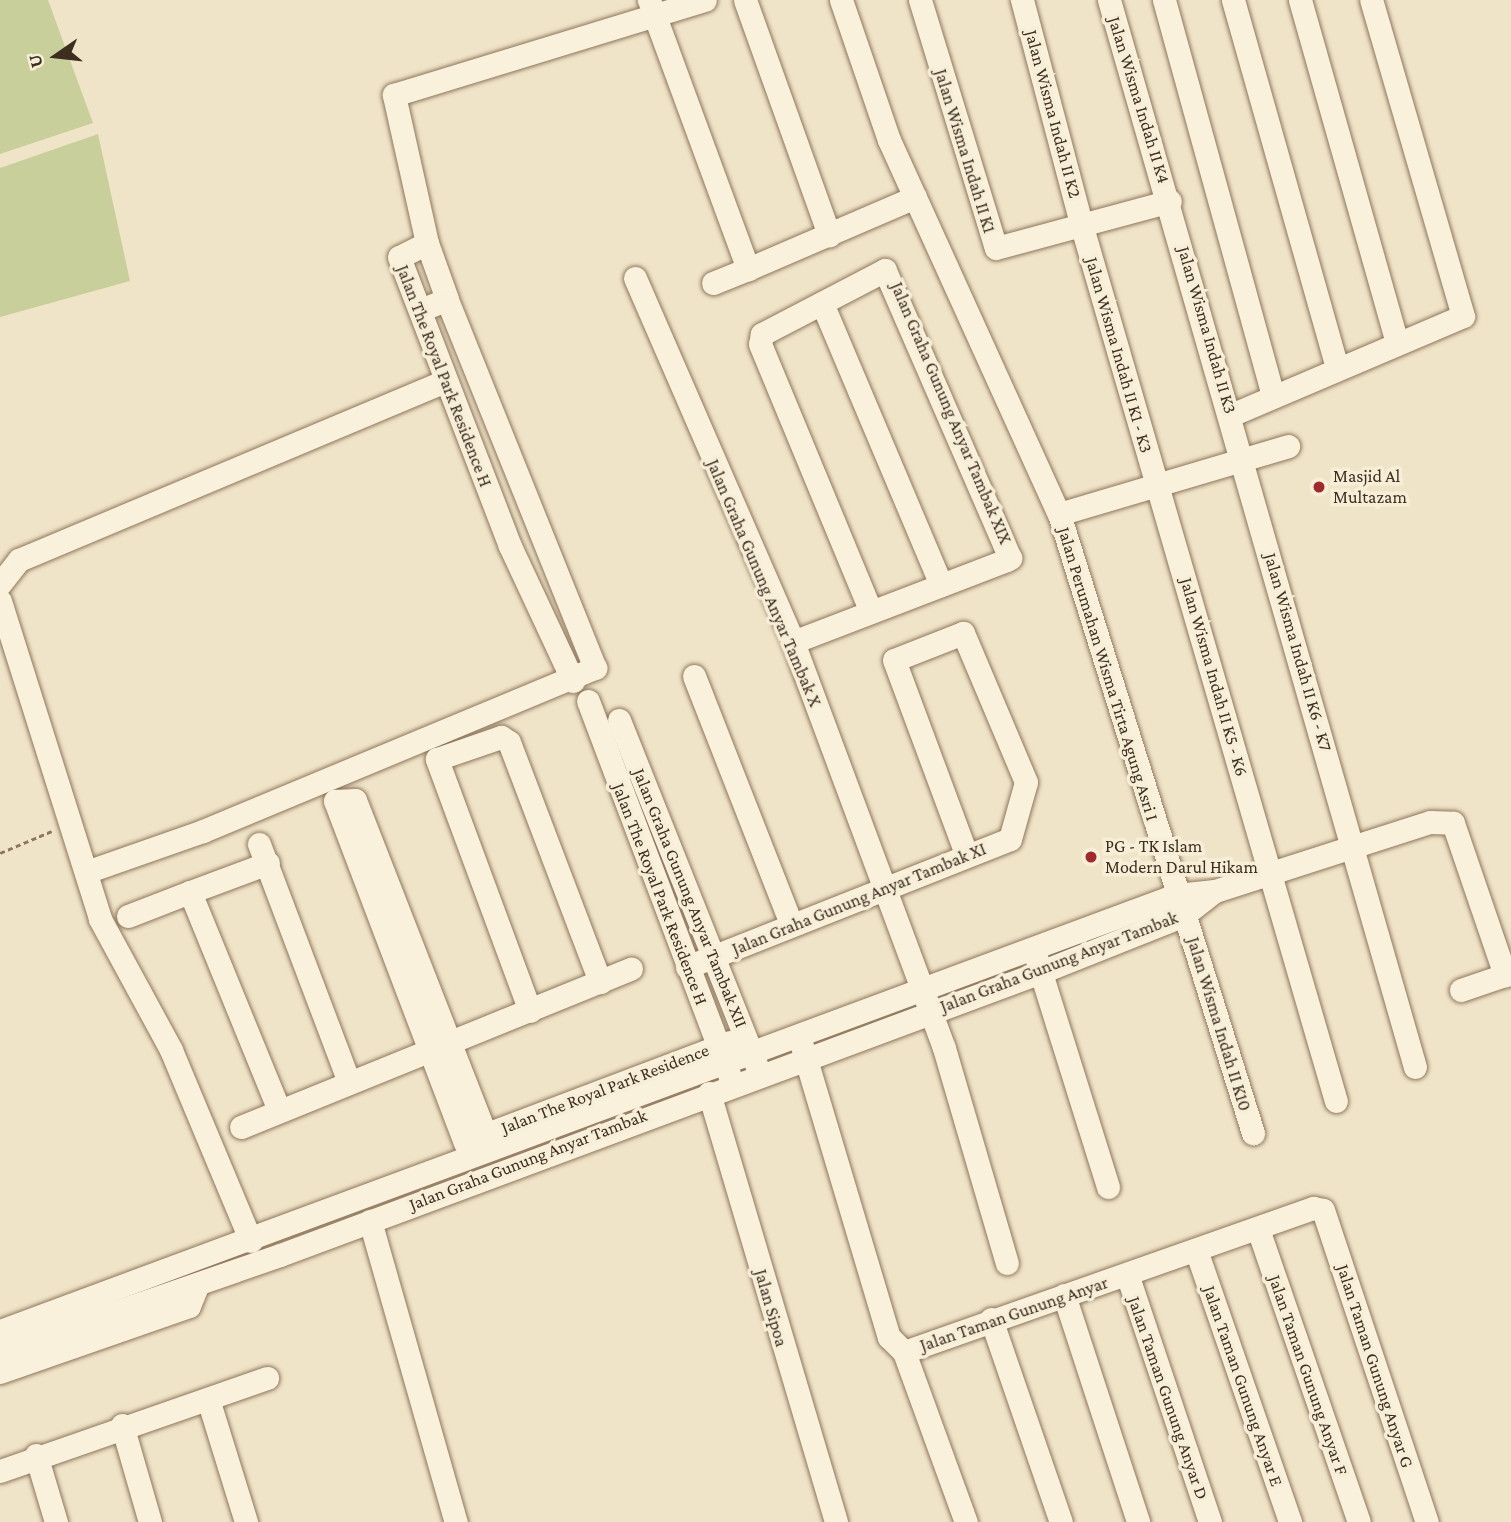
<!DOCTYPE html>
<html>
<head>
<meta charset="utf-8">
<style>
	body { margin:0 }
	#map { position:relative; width:1511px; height:1522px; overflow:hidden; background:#f0e4c8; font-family:"Crimson Pro",serif }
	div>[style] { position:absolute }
	.green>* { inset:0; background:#c9cf9b }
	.path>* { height:2.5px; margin-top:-1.25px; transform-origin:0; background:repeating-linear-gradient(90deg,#8d765c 0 5px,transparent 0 8.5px) }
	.roads { filter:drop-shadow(0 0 2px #8d765c) drop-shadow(0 0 2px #8d765c) }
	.minor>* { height:23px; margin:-11.5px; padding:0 11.5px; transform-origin:11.5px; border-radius:11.5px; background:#faf1dc }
	.dots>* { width:19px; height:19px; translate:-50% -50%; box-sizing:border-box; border:4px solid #f7eed8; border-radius:50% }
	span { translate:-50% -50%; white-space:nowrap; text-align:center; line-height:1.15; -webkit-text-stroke:7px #f7eed8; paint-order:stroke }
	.street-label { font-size:18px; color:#3d2e20 }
	.poi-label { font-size:18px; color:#3d2e20 }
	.left { translate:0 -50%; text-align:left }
	.north { position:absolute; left:21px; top:21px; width:70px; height:70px; -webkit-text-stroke:5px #f7eed8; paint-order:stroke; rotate:256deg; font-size:19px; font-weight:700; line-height:28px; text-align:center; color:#3d2e20 }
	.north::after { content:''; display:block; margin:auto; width:24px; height:32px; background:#3d2e20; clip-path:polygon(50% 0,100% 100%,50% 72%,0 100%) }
</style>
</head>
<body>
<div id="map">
	<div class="green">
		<div style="clip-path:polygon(0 0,48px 0,93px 123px,0 154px)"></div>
		<div style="clip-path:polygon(98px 134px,130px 281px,0 317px,0 168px)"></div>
	</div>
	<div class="path">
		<div style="left:0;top:853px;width:56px;rotate:-22.9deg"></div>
	</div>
	<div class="roads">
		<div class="minor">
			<div style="left:649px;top:0;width:287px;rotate:69.8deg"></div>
			<div style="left:748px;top:269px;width:182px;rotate:-23.3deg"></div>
			<div style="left:745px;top:0;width:250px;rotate:70.3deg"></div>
			<div style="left:841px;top:0;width:148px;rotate:71.1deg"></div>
			<div style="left:889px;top:140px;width:411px;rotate:65.6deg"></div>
			<div style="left:1059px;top:514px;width:649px;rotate:72.6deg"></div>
			<div style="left:920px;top:0;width:259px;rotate:73deg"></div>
			<div style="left:996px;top:248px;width:180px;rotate:-15.1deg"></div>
			<div style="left:1022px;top:0;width:235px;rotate:75.2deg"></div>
			<div style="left:1082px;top:227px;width:910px;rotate:73.8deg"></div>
			<div style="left:1109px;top:0;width:1110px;rotate:74deg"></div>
			<div style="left:1164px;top:0;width:411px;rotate:74.6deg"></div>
			<div style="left:1233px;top:0;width:382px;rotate:74.2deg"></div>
			<div style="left:1300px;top:0;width:355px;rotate:74.2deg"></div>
			<div style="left:427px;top:243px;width:31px;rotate:153deg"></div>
			<div style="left:399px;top:257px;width:310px;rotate:69deg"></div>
			<div style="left:510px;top:546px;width:149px;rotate:65deg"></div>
			<div style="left:635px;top:278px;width:397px;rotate:66.5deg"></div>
			<div style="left:793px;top:642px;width:433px;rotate:69.6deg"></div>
			<div style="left:944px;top:1048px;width:224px;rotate:73.7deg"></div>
			<div style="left:713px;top:283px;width:38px;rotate:-22deg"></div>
			<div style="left:822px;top:303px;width:306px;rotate:67.1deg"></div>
			<div style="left:421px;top:310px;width:28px;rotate:-23deg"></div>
			<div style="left:447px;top:299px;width:59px;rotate:-109.7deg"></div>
			<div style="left:427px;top:243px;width:152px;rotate:-102.6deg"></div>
			<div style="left:394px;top:95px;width:325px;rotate:-17deg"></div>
			<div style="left:1231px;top:415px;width:252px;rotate:-23.1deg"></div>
			<div style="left:1463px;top:316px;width:329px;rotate:-106.2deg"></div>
			<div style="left:1059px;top:514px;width:239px;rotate:-16.5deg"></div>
			<div style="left:0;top:584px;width:31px;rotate:-52deg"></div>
			<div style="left:19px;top:560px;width:460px;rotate:-22.8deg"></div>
			<div style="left:0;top:601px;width:333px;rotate:72.5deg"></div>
			<div style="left:100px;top:919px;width:149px;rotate:61.5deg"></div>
			<div style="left:171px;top:1050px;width:207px;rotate:67.3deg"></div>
			<div style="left:793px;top:642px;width:229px;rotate:-21deg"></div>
			<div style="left:1007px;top:560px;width:4px;rotate:-34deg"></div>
			<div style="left:1010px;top:558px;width:314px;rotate:-113.5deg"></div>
			<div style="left:885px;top:270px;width:139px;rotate:152.5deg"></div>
			<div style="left:762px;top:334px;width:10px;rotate:101deg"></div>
			<div style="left:760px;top:344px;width:290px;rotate:67.5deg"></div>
			<div style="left:694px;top:676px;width:265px;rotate:68.6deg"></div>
			<div style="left:588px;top:701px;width:404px;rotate:69.3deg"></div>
			<div style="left:619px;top:720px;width:373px;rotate:68.3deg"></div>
			<div style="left:259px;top:844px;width:251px;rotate:69.3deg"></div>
			<div style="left:268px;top:863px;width:83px;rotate:159.6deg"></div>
			<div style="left:190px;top:892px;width:235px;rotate:67.8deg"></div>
			<div style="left:86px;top:872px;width:124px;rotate:-19.3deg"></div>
			<div style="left:203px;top:831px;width:425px;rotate:-22.6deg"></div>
			<div style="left:595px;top:668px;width:398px;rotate:-111.9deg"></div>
			<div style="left:128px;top:916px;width:66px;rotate:-21.2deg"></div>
			<div style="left:1036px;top:957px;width:241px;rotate:72.6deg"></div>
			<div style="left:687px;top:967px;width:347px;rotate:-21.6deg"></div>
			<div style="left:1010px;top:839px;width:59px;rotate:-74.3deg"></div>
			<div style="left:1026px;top:782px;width:162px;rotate:-112.9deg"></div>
			<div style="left:963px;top:633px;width:74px;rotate:158.6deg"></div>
			<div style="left:894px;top:660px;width:207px;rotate:69.6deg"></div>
			<div style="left:1461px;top:990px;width:53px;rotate:-18.8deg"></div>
			<div style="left:530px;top:1011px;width:269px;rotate:-110.3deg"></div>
			<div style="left:437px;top:759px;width:68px;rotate:-19deg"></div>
			<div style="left:501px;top:737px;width:9px;rotate:32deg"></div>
			<div style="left:509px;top:742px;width:257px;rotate:69.2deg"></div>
			<div style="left:802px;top:1046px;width:304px;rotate:73.4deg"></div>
			<div style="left:889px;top:1337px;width:21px;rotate:45deg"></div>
			<div style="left:904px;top:1352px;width:434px;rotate:-19.4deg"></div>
			<div style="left:1313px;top:1208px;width:10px;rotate:11deg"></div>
			<div style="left:1323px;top:1210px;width:329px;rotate:71.6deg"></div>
			<div style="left:709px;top:1093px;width:447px;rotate:73.5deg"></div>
			<div style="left:241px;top:1127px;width:421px;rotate:-22.1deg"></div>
			<div style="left:471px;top:1140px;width:277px;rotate:-20.7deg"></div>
			<div style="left:465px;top:1143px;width:366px;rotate:-110.8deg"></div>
			<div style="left:335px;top:801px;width:20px;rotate:-3deg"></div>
			<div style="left:355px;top:800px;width:358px;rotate:68.7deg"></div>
			<div style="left:370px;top:1221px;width:313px;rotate:74.1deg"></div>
			<div style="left:1258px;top:1229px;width:310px;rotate:71deg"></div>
			<div style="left:1196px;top:1250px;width:288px;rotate:70.9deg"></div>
			<div style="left:1127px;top:1274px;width:262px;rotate:71.5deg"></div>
			<div style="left:1064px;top:1295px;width:239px;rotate:71.9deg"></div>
			<div style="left:991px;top:1319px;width:215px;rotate:71deg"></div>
			<div style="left:0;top:1331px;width:1254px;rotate:-20.34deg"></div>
			<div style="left:1176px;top:895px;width:39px;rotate:-6deg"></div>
			<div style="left:1215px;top:891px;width:226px;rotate:-17.8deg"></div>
			<div style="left:1430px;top:822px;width:23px;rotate:2deg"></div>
			<div style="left:1453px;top:823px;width:161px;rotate:71.1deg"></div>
			<div style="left:0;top:1352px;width:296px;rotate:-19.1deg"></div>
			<div style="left:280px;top:1255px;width:812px;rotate:-20.4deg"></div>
			<div style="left:1041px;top:972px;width:154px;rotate:-21.7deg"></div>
			<div style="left:1184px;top:915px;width:39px;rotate:-38deg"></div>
			<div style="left:904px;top:1352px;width:181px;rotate:70deg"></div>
			<div style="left:0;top:1372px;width:200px;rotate:-19.2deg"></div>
			<div style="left:189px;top:1306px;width:24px;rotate:-68deg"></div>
			<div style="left:208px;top:1399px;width:129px;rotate:72.8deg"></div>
			<div style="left:122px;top:1425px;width:101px;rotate:73.9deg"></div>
			<div style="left:36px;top:1455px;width:70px;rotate:73.4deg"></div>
			<div style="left:0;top:1471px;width:283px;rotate:-19.2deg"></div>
		</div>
	</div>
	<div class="dots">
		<div style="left:1319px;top:487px;background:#9e2a2b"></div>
		<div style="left:1091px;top:857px;background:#9e2a2b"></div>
	</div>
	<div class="street-label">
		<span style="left:1139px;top:100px;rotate:73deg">Jalan Wisma Indah II K4</span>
		<span style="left:1053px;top:114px;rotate:75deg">Jalan Wisma Indah II K2</span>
		<span style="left:965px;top:151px;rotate:73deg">Jalan Wisma Indah II K1</span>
		<span style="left:1207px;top:330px;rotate:74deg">Jalan Wisma Indah II K3</span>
		<span style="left:1119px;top:355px;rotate:74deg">Jalan Wisma Indah II K1 - K3</span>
		<span style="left:444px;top:376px;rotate:69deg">Jalan The Royal Park Residence H</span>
		<span style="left:951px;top:413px;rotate:67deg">Jalan Graha Gunung Anyar Tambak XIX</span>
		<span style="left:764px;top:583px;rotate:67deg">Jalan Graha Gunung Anyar Tambak X</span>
		<span style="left:1298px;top:652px;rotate:74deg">Jalan Wisma Indah II K6 - K7</span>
		<span style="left:1108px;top:674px;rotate:73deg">Jalan Perumahan Wisma Tirta Agung Asri I</span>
		<span style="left:1214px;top:677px;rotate:74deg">Jalan Wisma Indah II K5 - K6</span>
		<span style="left:660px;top:894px;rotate:69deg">Jalan The Royal Park Residence H</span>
		<span style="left:690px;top:898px;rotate:68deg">Jalan Graha Gunung Anyar Tambak XII</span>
		<span style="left:859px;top:899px;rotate:-22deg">Jalan Graha Gunung Anyar Tambak XI</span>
		<span style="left:1059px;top:962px;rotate:-21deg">Jalan Graha Gunung Anyar Tambak</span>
		<span style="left:1219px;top:1024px;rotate:73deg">Jalan Wisma Indah II K10</span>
		<span style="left:605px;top:1089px;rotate:-21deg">Jalan The Royal Park Residence</span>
		<span style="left:528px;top:1160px;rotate:-21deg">Jalan Graha Gunung Anyar Tambak</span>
		<span style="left:771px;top:1308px;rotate:74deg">Jalan Sipoa</span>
		<span style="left:1014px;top:1314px;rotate:-19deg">Jalan Taman Gunung Anyar</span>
		<span style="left:1375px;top:1366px;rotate:72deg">Jalan Taman Gunung Anyar G</span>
		<span style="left:1308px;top:1375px;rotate:71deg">Jalan Taman Gunung Anyar F</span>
		<span style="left:1243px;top:1386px;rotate:71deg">Jalan Taman Gunung Anyar E</span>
		<span style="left:1168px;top:1398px;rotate:71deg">Jalan Taman Gunung Anyar D</span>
	</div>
	<div class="poi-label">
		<span class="left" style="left:1333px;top:487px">Masjid Al<br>Multazam</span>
		<span class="left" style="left:1105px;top:857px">PG - TK Islam<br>Modern Darul Hikam</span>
	</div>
	<div class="north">U</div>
</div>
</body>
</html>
